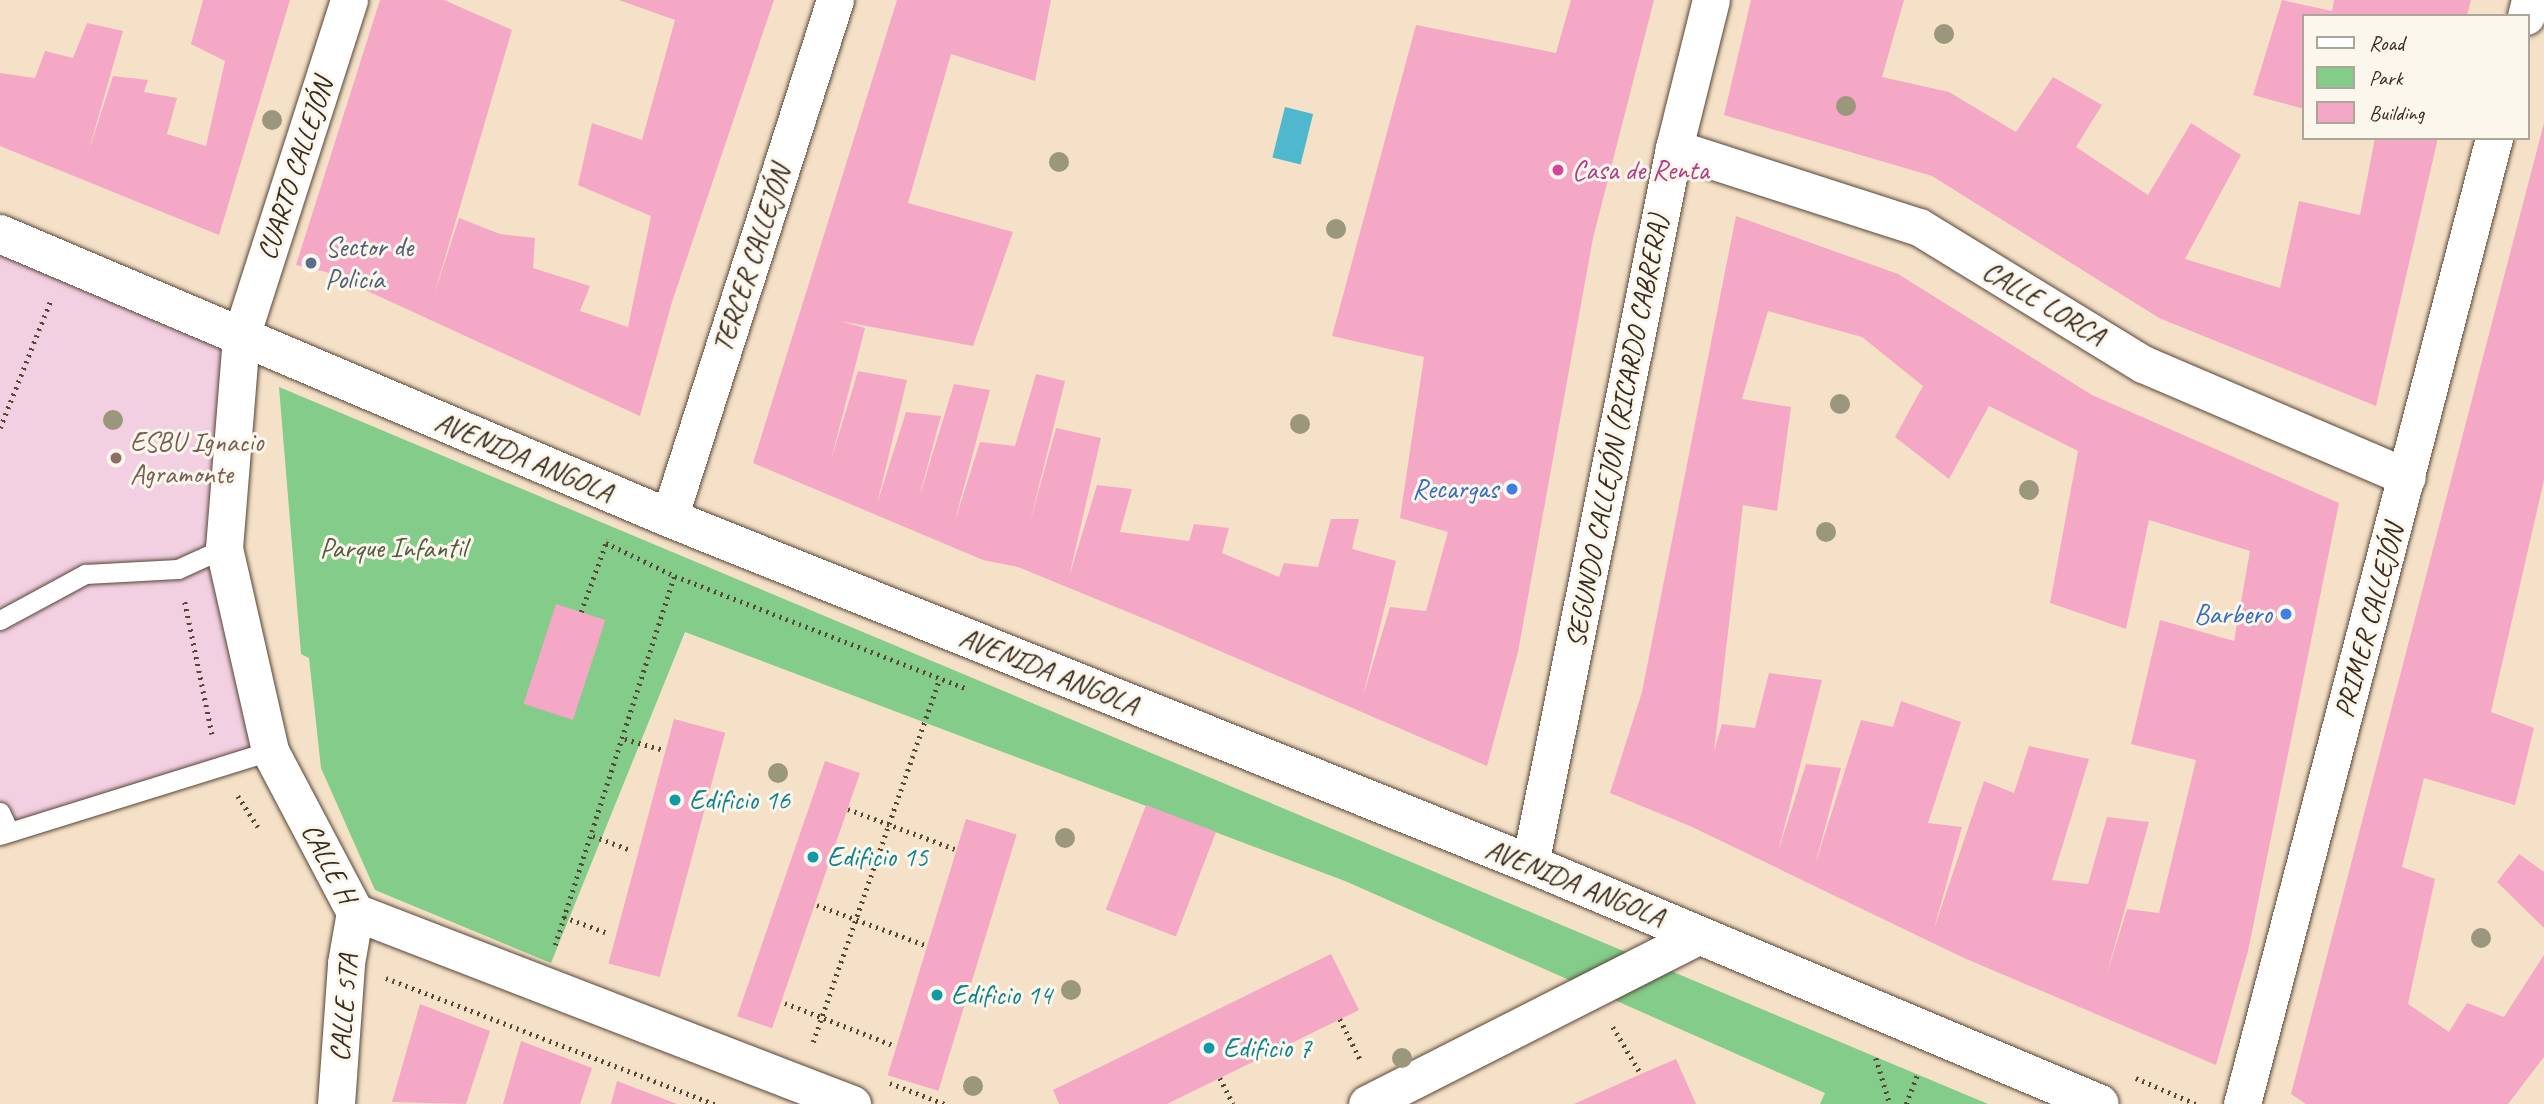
<!DOCTYPE html>
<html>
<head>
<meta charset="utf-8">
<style>
	body { margin:0 }
	#map { position:relative; width:2544px; height:1104px; overflow:hidden; background:#f5e1c7; font-family:Caveat,sans-serif }
	div>[style] { position:absolute }
	.built>* { inset:0; background:#f2cfe1 }
	.green>* { inset:0; background:#83cc89 }
	.water>* { inset:0; background:#50b8ce; transform-origin:0 0 }
	.building>* { inset:0; background:#f4a8c6; transform-origin:0 0 }
	.path>* { height:4.5px; margin-top:-2.25px; transform-origin:0; background:repeating-linear-gradient(90deg,#574537 0 2px,transparent 0 7px) }
	.roads { filter:drop-shadow(0 0 2px #574537) drop-shadow(0 0 2px #574537) }
	.service>* { height:19px; margin:-9.5px; padding:0 9.5px; transform-origin:9.5px; border-radius:9.5px; background:#fff }
	.minor>* { height:37px; margin:-18.5px; padding:0 18.5px; transform-origin:18.5px; border-radius:18.5px; background:#fff }
	.primary>* { height:38px; margin:-19px; padding:0 19px; transform-origin:19px; border-radius:19px; background:#fff }
	.trees>* { width:20px; height:20px; margin:-10px; border-radius:50%; background:#9b977c }
	.dots>* { width:19px; height:19px; translate:-50% -50%; box-sizing:border-box; border:4px solid #fbf7ec; border-radius:50% }
	span { translate:-50% -50%; white-space:nowrap; text-align:center; line-height:1.15; -webkit-text-stroke:6px #fbf7ec; paint-order:stroke }
	.street-label { font-size:28px; color:#3b2a1e }
	.hotel-label { font-size:28px; color:#b23c85 }
	.left { translate:0 -50%; text-align:left }
	.service-label { font-size:28px; color:#4e5e75 }
	.education-label { font-size:28px; color:#785e54 }
	.shop-label { font-size:28px; color:#366cbe }
	.right { translate:-100% -50%; text-align:right }
	.park-label { font-size:28px; color:#515b3e }
	.culture-label { font-size:28px; color:#0d838f }
	.legend { position:absolute; left:2302px; top:14px; width:228px; height:126px; box-sizing:border-box; background:#fbf7ec; border:2px solid #aea59a; margin:0; padding:9px 12px; list-style:none; font-size:21px; color:#3b2a1e }
	.legend li { display:flex; align-items:center; gap:14px; height:35px }
	.legend b { width:35px; border:2px solid #aea59a }
</style>
</head>
<body>
<div id="map">
	<div class="built">
		<div style="clip-path:polygon(0 234px,241px 337px,224px 547px,270px 751px,0 835px)"></div>
	</div>
	<div class="green">
		<div style="clip-path:polygon(279px 387px,1988px 1104px,1820px 1104px,1825px 1093px,1345px 881px,685px 632px,551px 963px,375px 890px,321px 768px,309px 658px,301px 654px)"></div>
	</div>
	<div class="water">
		<div style="left:1285px;top:107px;width:29px;height:52px;rotate:14deg"></div>
	</div>
	<div class="building">
		<div style="clip-path:polygon(203px 0,290px 0,219px 235px,0 146px,0 73px,35px 78px,45px 51px,73px 58px,87px 23px,123px 31px,88px 153px,113px 76px,148px 80px,144px 92px,177px 98px,167px 134px,206px 146px,225px 61px,191px 44px)"></div>
		<div style="clip-path:polygon(380px 0,444px 0,512px 30px,434px 295px,459px 218px,500px 234px,535px 238px,533px 268px,590px 286px,580px 311px,628px 327px,651px 216px,578px 185px,592px 123px,642px 140px,675px 20px,619px 0,774px 0,672px 302px,640px 416px,326px 272px,296px 265px)"></div>
		<div style="clip-path:polygon(897px 0,1051px 0,1035px 81px,951px 54px,908px 203px,1013px 232px,973px 346px,840px 321px,865px 328px,831px 460px,858px 371px,907px 380px,877px 504px,906px 412px,941px 416px,918px 501px,954px 384px,990px 390px,954px 524px,980px 442px,1015px 446px,1036px 374px,1065px 381px,1030px 522px,1056px 428px,1101px 438px,1069px 577px,1097px 485px,1132px 489px,1120px 532px,1189px 541px,1194px 524px,1229px 528px,1222px 553px,1279px 577px,1284px 563px,1318px 567px,1331px 519px,1359px 519px,1352px 549px,1396px 561px,1363px 696px,1390px 607px,1426px 611px,1448px 532px,1400px 518px,1424px 357px,1332px 336px,1416px 25px,1556px 53px,1571px 0,1654px 0,1593px 238px,1518px 652px,1487px 766px,1162px 626px,1018px 567px,983px 560px,753px 463px)"></div>
		<div style="clip-path:polygon(1751px 0,1904px 0,1882px 77px,1949px 92px,2016px 132px,2053px 77px,2102px 105px,2076px 147px,2148px 195px,2191px 123px,2241px 155px,2185px 259px,2280px 288px,2299px 201px,2360px 215px,2375px 138px,2438px 138px,2376px 406px,2159px 318px,1932px 176px,1724px 115px)"></div>
		<div style="clip-path:polygon(2282px 0,2332px 11px,2334px 0,2471px 0,2467px 16px,2304px 16px,2304px 109px,2253px 95px)"></div>
		<div style="clip-path:polygon(2544px 123px,2544px 480px,2491px 712px,2534px 728px,2515px 805px,2424px 778px,2402px 867px,2435px 879px,2408px 1004px,2449px 1032px,2467px 1003px,2504px 1017px,2544px 955px,2544px 1057px,2508px 1104px,2306px 1104px,2291px 1094px)"></div>
		<div style="clip-path:polygon(evenodd,1736px 216px,1898px 274px,2092px 395px,2339px 503px,2248px 951px,2216px 1065px,1964px 958px,1690px 826px,1610px 793px,1642px 692px,1736px 216px,1768px 311px,1862px 337px,1923px 386px,1895px 437px,1949px 479px,1989px 406px,2078px 451px,2050px 603px,2126px 629px,2149px 520px,2250px 551px,2234px 641px,2160px 620px,2131px 744px,2196px 760px,2159px 913px,2127px 909px,2106px 977px,2149px 822px,2107px 817px,2088px 884px,2052px 880px,2089px 759px,2029px 746px,2014px 793px,1984px 781px,1934px 929px,1962px 827px,1928px 823px,1961px 722px,1901px 701px,1893px 727px,1861px 720px,1815px 865px,1841px 768px,1806px 764px,1778px 852px,1822px 680px,1769px 673px,1755px 728px,1722px 724px,1714px 751px,1743px 505px,1777px 511px,1791px 407px,1742px 399px,1768px 311px)"></div>
		<div style="left:556px;top:604px;width:52px;height:105px;rotate:18deg"></div>
		<div style="left:674px;top:719px;width:53px;height:253px;rotate:15deg"></div>
		<div style="left:825px;top:761px;width:37px;height:270px;rotate:19deg"></div>
		<div style="left:1146px;top:805px;width:75px;height:112px;rotate:21deg"></div>
		<div style="left:966px;top:819px;width:53px;height:268px;rotate:17deg"></div>
		<div style="clip-path:polygon(2519px 854px,2544px 872px,2544px 928px,2497px 882px)"></div>
		<div style="clip-path:polygon(1331px 954px,1359px 1010px,1167px 1104px,1059px 1104px,1053px 1090px)"></div>
		<div style="clip-path:polygon(420px 1004px,490px 1031px,466px 1104px,392px 1102px)"></div>
		<div style="clip-path:polygon(521px 1041px,592px 1068px,580px 1104px,503px 1104px)"></div>
		<div style="clip-path:polygon(1676px 1059px,1696px 1104px,1574px 1104px,1641px 1074px)"></div>
		<div style="clip-path:polygon(617px 1081px,677px 1104px,611px 1104px)"></div>
	</div>
	<div class="path">
		<div style="left:0;top:428px;width:136px;rotate:-68.4deg"></div>
		<div style="left:606px;top:543px;width:76px;rotate:25.6deg"></div>
		<div style="left:675px;top:576px;width:314px;rotate:21.1deg"></div>
		<div style="left:185px;top:602px;width:135px;rotate:78.4deg"></div>
		<div style="left:581px;top:612px;width:77px;rotate:-70.1deg"></div>
		<div style="left:625px;top:739px;width:41px;rotate:15.8deg"></div>
		<div style="left:238px;top:796px;width:37px;rotate:57deg"></div>
		<div style="left:848px;top:809px;width:114px;rotate:20.5deg"></div>
		<div style="left:593px;top:836px;width:40px;rotate:20.2deg"></div>
		<div style="left:817px;top:905px;width:115px;rotate:20.3deg"></div>
		<div style="left:564px;top:917px;width:44px;rotate:20.1deg"></div>
		<div style="left:555px;top:945px;width:390px;rotate:-72.1deg"></div>
		<div style="left:386px;top:978px;width:352px;rotate:21deg"></div>
		<div style="left:785px;top:1003px;width:116px;rotate:21.3deg"></div>
		<div style="left:1340px;top:1019px;width:45px;rotate:63.4deg"></div>
		<div style="left:1613px;top:1027px;width:55px;rotate:59.2deg"></div>
		<div style="left:813px;top:1042px;width:383px;rotate:-70.8deg"></div>
		<div style="left:1876px;top:1058px;width:48px;rotate:73.1deg"></div>
		<div style="left:1220px;top:1078px;width:29px;rotate:63deg"></div>
		<div style="left:2136px;top:1078px;width:65px;rotate:23.4deg"></div>
		<div style="left:890px;top:1083px;width:59px;rotate:20.9deg"></div>
		<div style="left:1906px;top:1104px;width:33px;rotate:-69deg"></div>
	</div>
	<div class="roads">
		<div class="service">
			<div style="left:0;top:620px;width:97px;rotate:-28.4deg"></div>
			<div style="left:85px;top:574px;width:93px;rotate:-3.1deg"></div>
			<div style="left:178px;top:569px;width:51px;rotate:-24.5deg"></div>
			<div style="left:0;top:812px;width:21px;rotate:65deg"></div>
			<div style="left:0;top:835px;width:283px;rotate:-17.3deg"></div>
		</div>
		<div class="minor">
			<div style="left:349px;top:0;width:354px;rotate:107.8deg"></div>
			<div style="left:241px;top:337px;width:212px;rotate:94.6deg"></div>
			<div style="left:224px;top:548px;width:208px;rotate:77.2deg"></div>
			<div style="left:270px;top:751px;width:182px;rotate:62.2deg"></div>
			<div style="left:355px;top:912px;width:533px;rotate:21.12deg"></div>
			<div style="left:2526px;top:16px;width:16px;rotate:-76deg"></div>
			<div style="left:1674px;top:148px;width:257px;rotate:17.9deg"></div>
			<div style="left:1919px;top:227px;width:263px;rotate:31.5deg"></div>
			<div style="left:2143px;top:364px;width:287px;rotate:23.2deg"></div>
			<div style="left:669px;top:518px;width:544px;rotate:-72.23deg"></div>
			<div style="left:1530px;top:864px;width:730px;rotate:-78.63deg"></div>
			<div style="left:1674px;top:148px;width:153px;rotate:-76deg"></div>
			<div style="left:336px;top:1104px;width:141px;rotate:-85.9deg"></div>
			<div style="left:346px;top:963px;width:52px;rotate:-80deg"></div>
			<div style="left:1367px;top:1104px;width:373px;rotate:-26.9deg"></div>
			<div style="left:2242px;top:1104px;width:998px;rotate:-75.38deg"></div>
		</div>
		<div class="primary">
			<div style="left:0;top:234px;width:727px;rotate:23deg"></div>
			<div style="left:669px;top:518px;width:928px;rotate:21.89deg"></div>
			<div style="left:1530px;top:864px;width:618px;rotate:22.83deg"></div>
		</div>
	</div>
	<div class="trees">
		<div style="left:1944px;top:34px"></div>
		<div style="left:1846px;top:106px"></div>
		<div style="left:272px;top:120px"></div>
		<div style="left:1059px;top:162px"></div>
		<div style="left:1336px;top:229px"></div>
		<div style="left:1840px;top:404px"></div>
		<div style="left:113px;top:420px"></div>
		<div style="left:1300px;top:424px"></div>
		<div style="left:2029px;top:490px"></div>
		<div style="left:1826px;top:532px"></div>
		<div style="left:778px;top:773px"></div>
		<div style="left:1065px;top:838px"></div>
		<div style="left:2481px;top:938px"></div>
		<div style="left:1071px;top:990px"></div>
		<div style="left:1402px;top:1058px"></div>
		<div style="left:973px;top:1086px"></div>
	</div>
	<div class="dots">
		<div style="left:1558px;top:170px;background:#d1479c"></div>
		<div style="left:311px;top:263px;background:#5c6f8a"></div>
		<div style="left:116px;top:458px;background:#8d6e63"></div>
		<div style="left:1512px;top:489px;background:#3f7fe0"></div>
		<div style="left:2286px;top:614px;background:#3f7fe0"></div>
		<div style="left:675px;top:800px;background:#0f9aa8"></div>
		<div style="left:813px;top:857px;background:#0f9aa8"></div>
		<div style="left:937px;top:995px;background:#0f9aa8"></div>
		<div style="left:1209px;top:1048px;background:#0f9aa8"></div>
	</div>
	<div class="street-label">
		<span style="left:295px;top:169px;rotate:-72deg">CUARTO CALLEJÓN</span>
		<span style="left:752px;top:259px;rotate:-72deg">TERCER CALLEJÓN</span>
		<span style="left:2044px;top:303px;rotate:31deg">CALLE LORCA</span>
		<span style="left:1617px;top:431px;rotate:-79deg">SEGUNDO CALLEJÓN (RICARDO CABRERA)</span>
		<span style="left:524px;top:457px;rotate:23deg">AVENIDA ANGOLA</span>
		<span style="left:2369px;top:621px;rotate:-75deg">PRIMER CALLEJÓN</span>
		<span style="left:1049px;top:671px;rotate:22deg">AVENIDA ANGOLA</span>
		<span style="left:329px;top:863px;rotate:62deg">CALLE H</span>
		<span style="left:1575px;top:883px;rotate:22deg">AVENIDA ANGOLA</span>
		<span style="left:344px;top:1008px;rotate:-85deg">CALLE 5TA</span>
	</div>
	<div class="hotel-label">
		<span class="left" style="left:1572px;top:170px">Casa de Renta</span>
	</div>
	<div class="service-label">
		<span class="left" style="left:325px;top:263px">Sector de<br>Policía</span>
	</div>
	<div class="education-label">
		<span class="left" style="left:130px;top:458px">ESBU Ignacio<br>Agramonte</span>
	</div>
	<div class="shop-label">
		<span class="right" style="left:1498px;top:489px">Recargas</span>
		<span class="right" style="left:2272px;top:614px">Barbero</span>
	</div>
	<div class="park-label">
		<span style="left:393px;top:548px">Parque Infantil</span>
	</div>
	<div class="culture-label">
		<span class="left" style="left:689px;top:800px">Edificio 16</span>
		<span class="left" style="left:827px;top:857px">Edificio 15</span>
		<span class="left" style="left:951px;top:995px">Edificio 14</span>
		<span class="left" style="left:1223px;top:1048px">Edificio 7</span>
	</div>
	<ul class="legend">
	<li><b style="height:9px;background:#fff"></b>Road</li>
	<li><b style="height:19px;background:#83cc89"></b>Park</li>
	<li><b style="height:19px;background:#f4a8c6"></b>Building</li>
	</ul>
</div>
</body>
</html>
